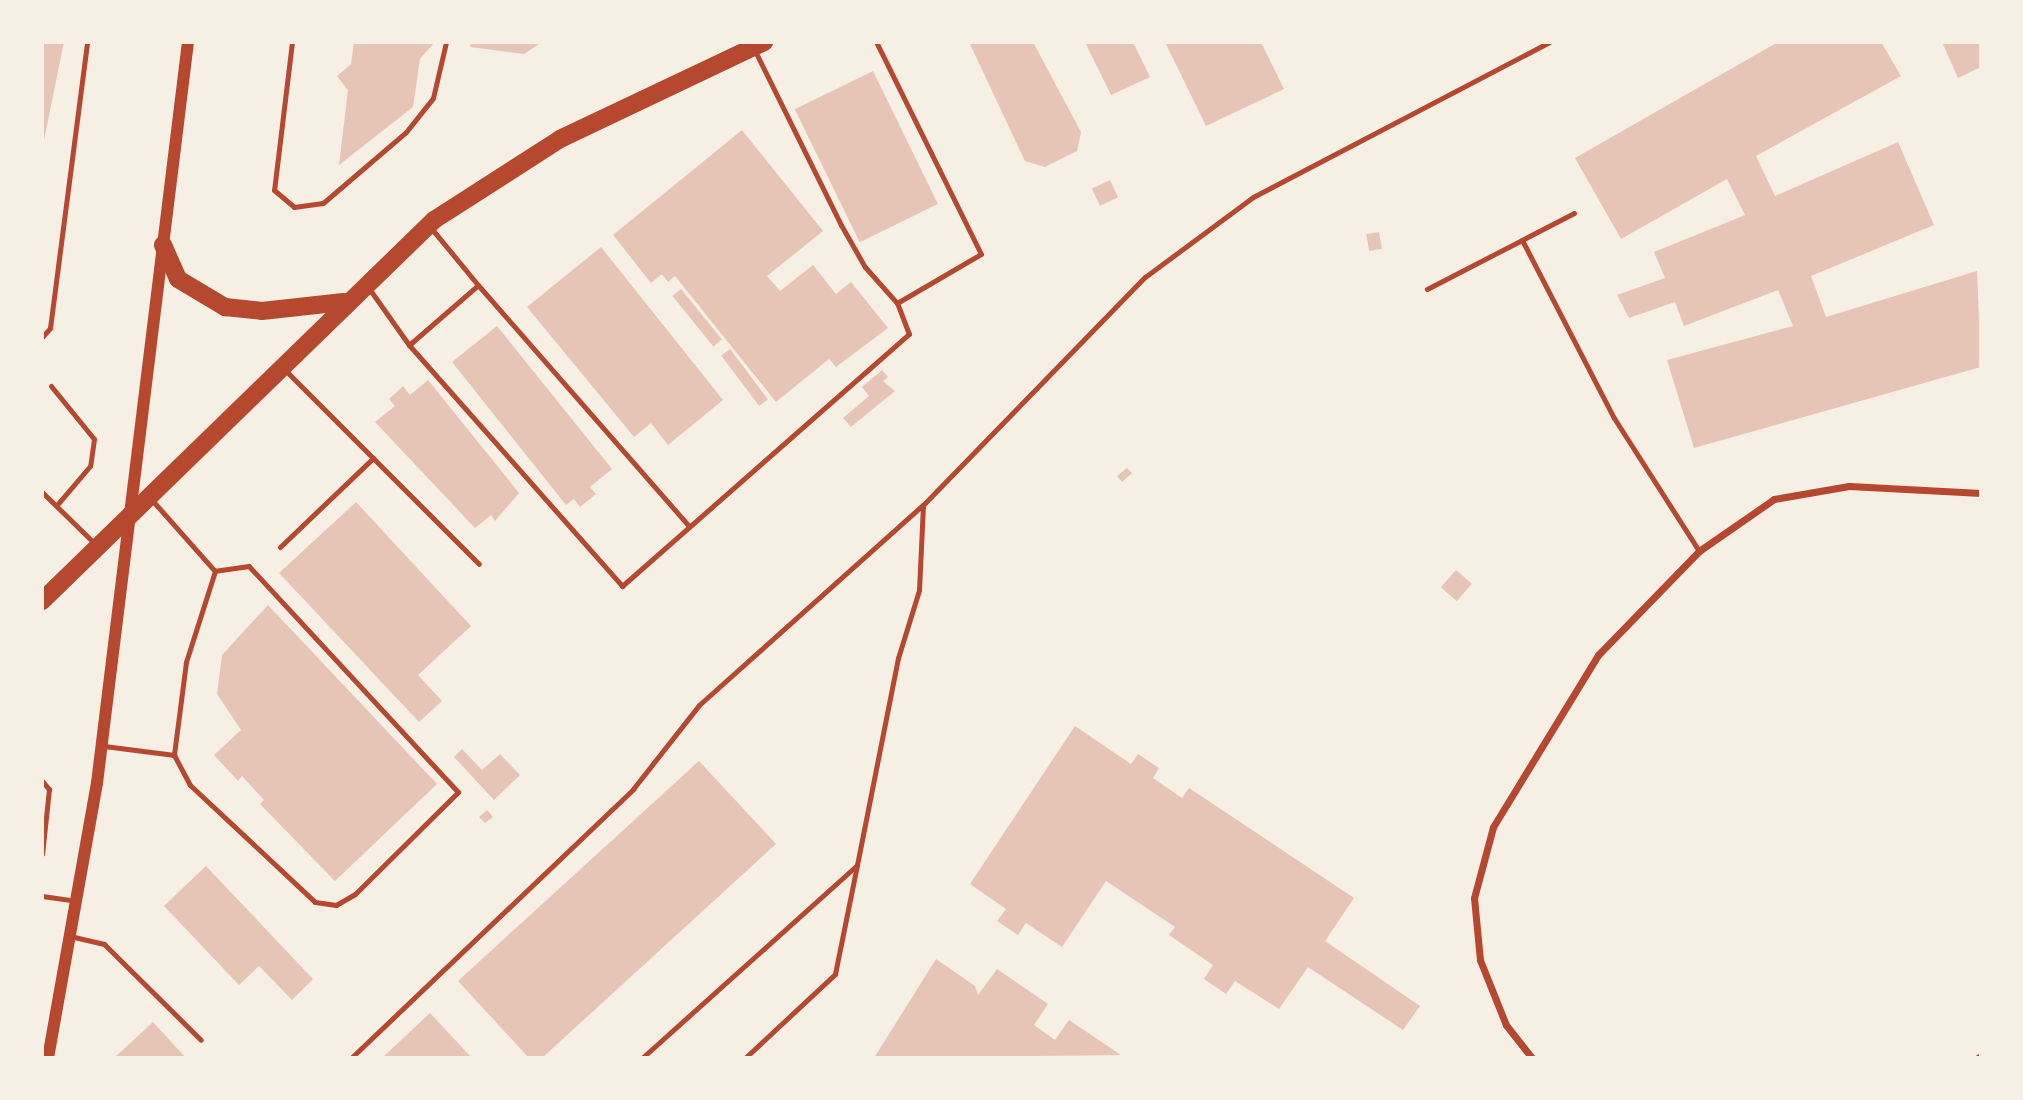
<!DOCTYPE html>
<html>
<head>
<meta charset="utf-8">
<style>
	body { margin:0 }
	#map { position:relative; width:2023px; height:1100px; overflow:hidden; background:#f6efe4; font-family:"Archivo Narrow",sans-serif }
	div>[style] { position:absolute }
	.building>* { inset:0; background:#e6c5b7; transform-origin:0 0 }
	.service>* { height:5px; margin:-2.5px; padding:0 2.5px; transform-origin:2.5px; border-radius:2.5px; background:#b5482f }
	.minor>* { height:7px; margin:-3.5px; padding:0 3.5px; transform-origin:3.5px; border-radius:3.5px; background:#b5482f }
	.tertiary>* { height:12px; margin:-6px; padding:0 6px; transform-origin:6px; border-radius:6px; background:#b5482f }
	.primary>* { height:18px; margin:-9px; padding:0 9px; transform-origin:9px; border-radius:9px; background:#b5482f }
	span { translate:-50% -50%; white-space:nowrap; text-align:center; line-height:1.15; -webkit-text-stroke:5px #f6efe4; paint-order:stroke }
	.frame { position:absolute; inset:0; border:44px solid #f6efe4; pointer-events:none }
</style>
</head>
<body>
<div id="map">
	<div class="building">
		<div style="clip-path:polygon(42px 42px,64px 42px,44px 140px,42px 140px)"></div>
		<div style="clip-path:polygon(354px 42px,435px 42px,420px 59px,413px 107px,339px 165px,348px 90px,337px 76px,351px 64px)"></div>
		<div style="clip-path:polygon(471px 42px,542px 42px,524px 54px,470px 47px)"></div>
		<div style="clip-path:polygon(969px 42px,1033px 42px,1081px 132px,1077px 151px,1045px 167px,1025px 161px)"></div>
		<div style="clip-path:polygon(1085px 42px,1133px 42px,1150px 77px,1111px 95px)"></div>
		<div style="clip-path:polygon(1165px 42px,1261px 42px,1284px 89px,1206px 126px)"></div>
		<div style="clip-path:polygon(1778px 42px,1881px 42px,1901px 76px,1756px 156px,1775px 196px,1898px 142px,1934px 225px,1811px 276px,1826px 317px,1977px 271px,1981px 367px,1694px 448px,1667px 360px,1793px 326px,1778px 290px,1684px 326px,1675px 302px,1629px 318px,1617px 295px,1665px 278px,1654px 252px,1745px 215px,1727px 179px,1621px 239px,1575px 158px)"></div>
		<div style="clip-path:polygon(1942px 42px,1981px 42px,1981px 67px,1958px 78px)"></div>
		<div style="left:873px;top:71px;width:148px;height:87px;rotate:64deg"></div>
		<div style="clip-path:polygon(742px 130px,823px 231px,767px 276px,780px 291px,813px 265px,836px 294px,851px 282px,888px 328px,836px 367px,829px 359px,776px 402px,675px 276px,668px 282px,662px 274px,651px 283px,613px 235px)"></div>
		<div style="left:1110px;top:180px;width:19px;height:20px;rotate:65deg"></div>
		<div style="left:1379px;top:232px;width:17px;height:13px;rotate:80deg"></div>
		<div style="clip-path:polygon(601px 247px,723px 400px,668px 445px,651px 423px,634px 437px,527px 307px)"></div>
		<div style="left:681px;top:289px;width:65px;height:11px;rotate:51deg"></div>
		<div style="clip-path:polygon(497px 326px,612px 469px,590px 487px,596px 494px,580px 507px,574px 499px,566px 505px,452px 362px)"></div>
		<div style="left:730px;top:349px;width:63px;height:11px;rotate:53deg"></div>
		<div style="clip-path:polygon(882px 370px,888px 377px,883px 381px,895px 391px,851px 427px,843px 418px,869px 396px,862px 387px)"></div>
		<div style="clip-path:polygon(428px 380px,519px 493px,495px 521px,491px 515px,475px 528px,375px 422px,395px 406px,389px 399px,403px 386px,410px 395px)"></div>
		<div style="clip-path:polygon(1127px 468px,1132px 473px,1122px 482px,1117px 476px)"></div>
		<div style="clip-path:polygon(356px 502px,471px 626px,418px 675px,442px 701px,419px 722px,279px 573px)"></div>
		<div style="left:1456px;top:570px;width:21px;height:23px;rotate:41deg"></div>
		<div style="clip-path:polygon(268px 605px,437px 784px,335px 881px,260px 804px,264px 800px,242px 776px,238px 781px,214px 755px,241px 730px,217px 694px,222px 655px)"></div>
		<div style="clip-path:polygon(1075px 726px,1131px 764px,1138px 754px,1159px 768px,1153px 778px,1182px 798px,1189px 788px,1354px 898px,1325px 941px,1420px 1006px,1403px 1030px,1308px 967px,1279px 1009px,1235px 981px,1226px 994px,1204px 979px,1213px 965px,1169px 935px,1175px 927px,1106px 881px,1062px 947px,1026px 923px,1018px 935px,997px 921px,1006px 909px,970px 884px)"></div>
		<div style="clip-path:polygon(462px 749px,482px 770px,500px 754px,520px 775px,494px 800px,454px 757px)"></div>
		<div style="clip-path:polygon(699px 761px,776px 844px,542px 1058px,529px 1058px,458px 981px)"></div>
		<div style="clip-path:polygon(487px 810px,493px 817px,485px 823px,479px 817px)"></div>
		<div style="clip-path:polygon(206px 866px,313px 979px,292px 1000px,259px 966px,239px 985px,164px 906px)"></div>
		<div style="clip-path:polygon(936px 959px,975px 986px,978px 995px,997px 969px,1048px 1004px,1034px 1025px,1055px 1040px,1069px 1020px,1121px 1055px,874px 1058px)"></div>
		<div style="clip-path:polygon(430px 1013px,472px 1058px,382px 1058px)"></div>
		<div style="clip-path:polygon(153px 1022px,186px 1058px,114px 1058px)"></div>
	</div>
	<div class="service">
		<div style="left:292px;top:42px;width:149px;rotate:96.9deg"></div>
		<div style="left:274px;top:190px;width:26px;rotate:40deg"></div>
		<div style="left:294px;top:207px;width:29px;rotate:-8deg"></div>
		<div style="left:323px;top:203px;width:109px;rotate:-40.5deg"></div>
		<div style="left:406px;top:132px;width:43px;rotate:-51.5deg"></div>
		<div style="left:433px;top:98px;width:57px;rotate:-76.9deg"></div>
		<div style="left:754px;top:49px;width:196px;rotate:63.7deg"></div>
		<div style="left:841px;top:225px;width:48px;rotate:60.3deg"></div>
		<div style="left:865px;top:267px;width:48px;rotate:48.4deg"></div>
		<div style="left:897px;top:303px;width:97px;rotate:-30.3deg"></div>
		<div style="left:981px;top:254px;width:237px;rotate:-116.3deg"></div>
		<div style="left:1574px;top:213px;width:59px;rotate:152.6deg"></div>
		<div style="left:1522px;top:240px;width:200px;rotate:62.7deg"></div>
		<div style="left:1614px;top:418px;width:158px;rotate:57.4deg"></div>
		<div style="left:478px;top:285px;width:320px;rotate:48.8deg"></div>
		<div style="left:368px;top:287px;width:71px;rotate:54.7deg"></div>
		<div style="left:409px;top:345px;width:322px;rotate:48.5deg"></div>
		<div style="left:622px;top:586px;width:382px;rotate:-41.3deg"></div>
		<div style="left:909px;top:334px;width:33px;rotate:-111deg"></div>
		<div style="left:1427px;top:289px;width:107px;rotate:-27.3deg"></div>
		<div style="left:42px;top:337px;width:12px;rotate:-48deg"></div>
		<div style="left:50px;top:328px;width:288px;rotate:-82.6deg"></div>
		<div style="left:409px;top:345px;width:91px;rotate:-41deg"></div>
		<div style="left:478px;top:285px;width:74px;rotate:-129.5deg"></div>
		<div style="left:285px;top:370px;width:274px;rotate:45deg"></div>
		<div style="left:51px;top:386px;width:68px;rotate:50.9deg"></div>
		<div style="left:94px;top:439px;width:27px;rotate:98deg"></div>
		<div style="left:90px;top:466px;width:52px;rotate:130.4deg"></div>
		<div style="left:42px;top:492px;width:73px;rotate:44.4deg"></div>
		<div style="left:151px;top:499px;width:96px;rotate:48.4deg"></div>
		<div style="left:215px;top:571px;width:96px;rotate:107.7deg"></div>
		<div style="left:186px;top:662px;width:94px;rotate:97.4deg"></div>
		<div style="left:174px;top:755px;width:34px;rotate:62deg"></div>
		<div style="left:190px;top:785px;width:171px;rotate:43.1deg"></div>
		<div style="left:315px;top:902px;width:21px;rotate:8deg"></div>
		<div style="left:336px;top:905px;width:22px;rotate:-30deg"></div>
		<div style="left:355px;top:894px;width:145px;rotate:-44.7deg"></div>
		<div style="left:458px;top:792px;width:308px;rotate:-132.8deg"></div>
		<div style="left:249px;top:566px;width:34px;rotate:172deg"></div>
		<div style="left:280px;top:547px;width:129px;rotate:-43.7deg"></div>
		<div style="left:104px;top:746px;width:71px;rotate:7.3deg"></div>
		<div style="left:42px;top:781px;width:11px;rotate:49deg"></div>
		<div style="left:49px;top:789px;width:65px;rotate:96.1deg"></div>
		<div style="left:42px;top:896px;width:35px;rotate:8deg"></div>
		<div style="left:74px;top:937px;width:31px;rotate:13deg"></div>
		<div style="left:104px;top:944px;width:136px;rotate:44.7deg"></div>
		<div style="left:351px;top:1058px;width:390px;rotate:-43.6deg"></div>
		<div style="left:633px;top:789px;width:107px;rotate:-51.8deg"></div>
		<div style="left:699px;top:705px;width:300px;rotate:-41.8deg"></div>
		<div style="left:923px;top:505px;width:318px;rotate:-45.8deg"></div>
		<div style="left:1145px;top:277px;width:134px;rotate:-36.5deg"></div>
		<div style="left:1253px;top:197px;width:334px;rotate:-27.6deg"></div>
		<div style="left:642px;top:1058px;width:289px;rotate:-41.9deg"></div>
		<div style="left:857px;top:865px;width:211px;rotate:-78.8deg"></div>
		<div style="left:898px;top:658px;width:71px;rotate:-72.8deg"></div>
		<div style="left:919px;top:590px;width:85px;rotate:-87.3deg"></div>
		<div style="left:745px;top:1058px;width:123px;rotate:-43deg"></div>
		<div style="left:835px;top:974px;width:111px;rotate:-78.6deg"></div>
	</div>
	<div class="minor">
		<div style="left:1532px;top:1058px;width:42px;rotate:-128.2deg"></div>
		<div style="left:1506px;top:1025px;width:70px;rotate:-111.8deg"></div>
		<div style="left:1480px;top:960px;width:62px;rotate:-95.5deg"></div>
		<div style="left:1474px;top:898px;width:73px;rotate:-75deg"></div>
		<div style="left:1493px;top:827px;width:202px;rotate:-58.6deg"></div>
		<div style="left:1598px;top:655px;width:145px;rotate:-45.8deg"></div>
		<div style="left:1699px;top:551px;width:91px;rotate:-34.7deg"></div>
		<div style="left:1774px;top:499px;width:76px;rotate:-9.8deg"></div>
		<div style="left:1849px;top:486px;width:132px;rotate:3deg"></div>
		<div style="left:1978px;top:1058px;width:4px;rotate:-34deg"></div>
	</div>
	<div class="tertiary">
		<div style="left:48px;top:1058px;width:279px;rotate:-79.9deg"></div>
		<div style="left:97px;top:783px;width:747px;rotate:-83deg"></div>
	</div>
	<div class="primary">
		<div style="left:163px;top:245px;width:37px;rotate:66deg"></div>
		<div style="left:178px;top:279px;width:55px;rotate:30.8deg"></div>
		<div style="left:225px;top:307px;width:37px;rotate:6deg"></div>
		<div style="left:262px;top:311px;width:82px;rotate:-6.3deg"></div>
		<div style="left:42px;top:601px;width:547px;rotate:-44.18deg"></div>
		<div style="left:434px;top:220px;width:150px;rotate:-32.7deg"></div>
		<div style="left:560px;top:139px;width:226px;rotate:-25.4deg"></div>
	</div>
	<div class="frame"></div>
</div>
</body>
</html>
